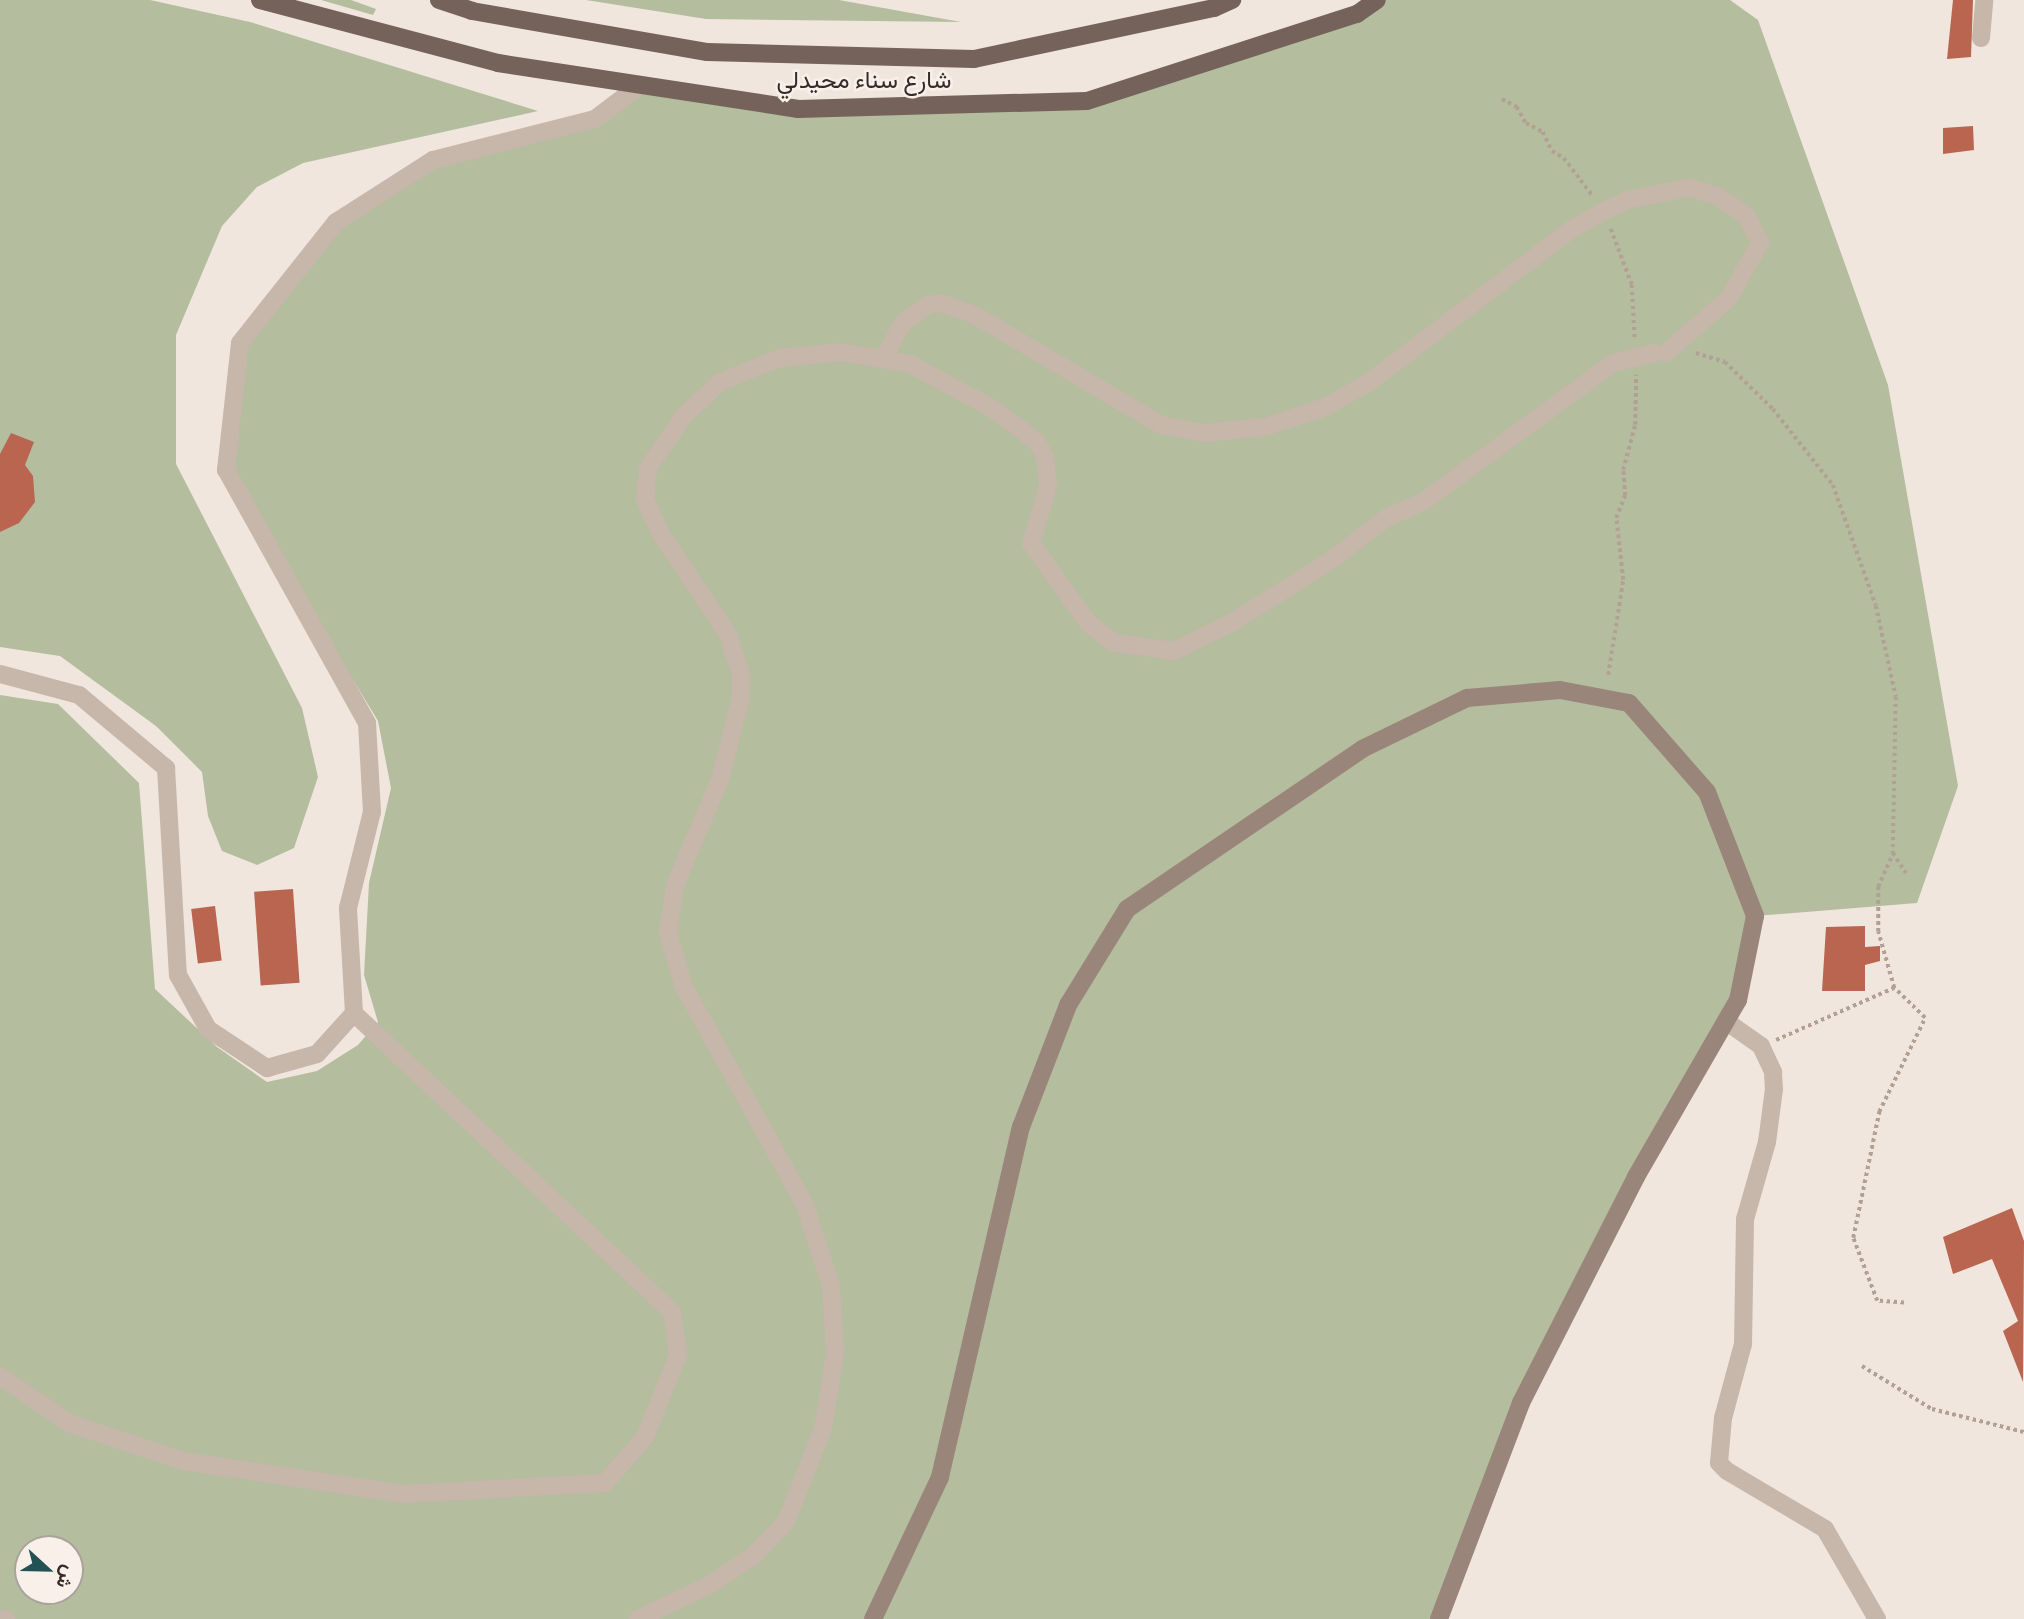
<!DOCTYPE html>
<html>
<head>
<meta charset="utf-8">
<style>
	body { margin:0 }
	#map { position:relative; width:2024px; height:1619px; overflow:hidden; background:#f0e6dd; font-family:"Titillium Web",Vazirmatn,sans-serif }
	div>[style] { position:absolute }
	.green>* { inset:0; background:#b4bd9e }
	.building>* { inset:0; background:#ba6550; transform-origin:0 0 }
	.path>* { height:3.5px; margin-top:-1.75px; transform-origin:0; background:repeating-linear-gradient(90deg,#b2a094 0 3.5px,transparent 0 7px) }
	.street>* { height:18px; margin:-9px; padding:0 9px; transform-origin:9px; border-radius:9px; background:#c7b6aa }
	.secondary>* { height:18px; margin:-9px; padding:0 9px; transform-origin:9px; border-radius:9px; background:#9a857b }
	.primary>* { height:18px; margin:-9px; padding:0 9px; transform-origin:9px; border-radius:9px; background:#75635b }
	span { translate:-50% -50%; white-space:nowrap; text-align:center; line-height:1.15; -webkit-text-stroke:5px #f8f0e9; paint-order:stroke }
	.street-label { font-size:24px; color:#352c29 }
	.north { position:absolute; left:14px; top:1535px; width:70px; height:70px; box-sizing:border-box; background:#f8f0e9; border:2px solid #aaa29c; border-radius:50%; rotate:112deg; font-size:19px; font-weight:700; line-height:28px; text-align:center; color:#352c29 }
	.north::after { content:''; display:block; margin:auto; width:24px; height:32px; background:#225252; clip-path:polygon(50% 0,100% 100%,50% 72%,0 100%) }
</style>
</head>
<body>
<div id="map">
	<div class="green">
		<div style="clip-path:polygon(0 0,150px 0,250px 22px,538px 111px,303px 163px,257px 187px,222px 226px,176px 335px,176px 464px,302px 708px,318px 777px,294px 848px,257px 865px,222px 851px,208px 816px,202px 772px,156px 726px,60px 656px,0 647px)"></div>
		<div style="clip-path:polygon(321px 0,351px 0,376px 9px,373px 15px)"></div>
		<div style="clip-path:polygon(586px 0,839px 0,961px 22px,706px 19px)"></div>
		<div style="clip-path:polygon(evenodd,1377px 0,1730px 0,1758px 20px,1888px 385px,1958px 786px,1917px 903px,1755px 916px,1745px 979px,1521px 1403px,1439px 1619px,0 1619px,0 695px,58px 704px,139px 783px,155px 989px,217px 1047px,267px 1082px,317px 1071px,358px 1045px,378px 1022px,364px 975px,369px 883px,391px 788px,378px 721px,226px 470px,240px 343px,336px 222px,433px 160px,595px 119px,640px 85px,836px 108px,1087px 101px,1377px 0,28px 1549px,70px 1549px,70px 1591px,28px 1591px,28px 1549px)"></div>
	</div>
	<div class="building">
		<div style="clip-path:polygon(1953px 0,1973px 0,1971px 57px,1947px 59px)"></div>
		<div style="clip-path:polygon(1973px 126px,1974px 150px,1943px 154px,1943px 128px)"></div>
		<div style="clip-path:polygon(11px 433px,34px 442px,25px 465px,33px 476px,35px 502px,19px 523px,0 532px,0 454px)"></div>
		<div style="left:293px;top:889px;width:94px;height:39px;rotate:86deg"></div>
		<div style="left:215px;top:906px;width:55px;height:24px;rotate:83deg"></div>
		<div style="clip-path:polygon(1865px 926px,1865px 947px,1880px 946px,1880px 961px,1865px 965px,1865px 991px,1822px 991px,1826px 927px)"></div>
		<div style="clip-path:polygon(2012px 1208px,2024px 1241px,2023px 1382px,2003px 1331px,2018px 1321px,1992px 1259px,1953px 1274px,1943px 1237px)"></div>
	</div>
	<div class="path">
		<div style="left:1502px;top:99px;width:17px;rotate:28deg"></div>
		<div style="left:1517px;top:107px;width:18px;rotate:61deg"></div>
		<div style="left:1526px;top:123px;width:19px;rotate:28deg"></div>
		<div style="left:1543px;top:132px;width:21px;rotate:65deg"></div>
		<div style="left:1552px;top:151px;width:14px;rotate:30deg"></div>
		<div style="left:1564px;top:158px;width:46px;rotate:52.9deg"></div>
		<div style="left:1611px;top:229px;width:60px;rotate:69.4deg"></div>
		<div style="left:1632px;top:285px;width:55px;rotate:86.9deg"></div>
		<div style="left:1696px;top:353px;width:30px;rotate:17deg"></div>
		<div style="left:1725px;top:362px;width:67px;rotate:44.4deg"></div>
		<div style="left:1773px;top:409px;width:97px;rotate:51.7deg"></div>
		<div style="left:1833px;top:485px;width:128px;rotate:70.4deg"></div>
		<div style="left:1876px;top:606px;width:93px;rotate:77.6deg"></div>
		<div style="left:1896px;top:697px;width:156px;rotate:91.1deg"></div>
		<div style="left:1608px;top:675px;width:96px;rotate:-81deg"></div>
		<div style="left:1623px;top:580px;width:62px;rotate:-96.4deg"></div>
		<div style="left:1616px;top:518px;width:24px;rotate:-68deg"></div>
		<div style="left:1625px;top:496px;width:26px;rotate:-94deg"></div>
		<div style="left:1623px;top:470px;width:47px;rotate:-75.1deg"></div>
		<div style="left:1635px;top:425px;width:50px;rotate:-88.9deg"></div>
		<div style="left:1776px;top:1040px;width:129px;rotate:-23.8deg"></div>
		<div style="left:1904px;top:1303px;width:27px;rotate:-176deg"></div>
		<div style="left:1877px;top:1301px;width:67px;rotate:-110.9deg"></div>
		<div style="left:1853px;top:1238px;width:129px;rotate:-78.3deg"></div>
		<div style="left:1879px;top:1112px;width:105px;rotate:-63.9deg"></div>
		<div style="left:1925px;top:1018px;width:43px;rotate:-135.9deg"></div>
		<div style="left:1894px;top:988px;width:58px;rotate:-105.9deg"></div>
		<div style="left:1878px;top:932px;width:45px;rotate:-90deg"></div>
		<div style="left:1878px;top:887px;width:37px;rotate:-66deg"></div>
		<div style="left:1893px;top:853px;width:24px;rotate:57deg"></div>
		<div style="left:1862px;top:1366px;width:82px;rotate:31.6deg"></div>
		<div style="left:1932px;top:1409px;width:95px;rotate:14deg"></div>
	</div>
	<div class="street">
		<div style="left:1981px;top:38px;width:38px;rotate:-85deg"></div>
		<div style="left:884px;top:357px;width:38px;rotate:-61deg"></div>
		<div style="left:902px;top:324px;width:31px;rotate:-37deg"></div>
		<div style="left:927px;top:305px;width:13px;rotate:-9deg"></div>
		<div style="left:940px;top:303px;width:37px;rotate:19deg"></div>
		<div style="left:975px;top:315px;width:216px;rotate:30.6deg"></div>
		<div style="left:1161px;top:425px;width:44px;rotate:10.5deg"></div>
		<div style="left:1204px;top:433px;width:61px;rotate:-5.6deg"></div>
		<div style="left:1265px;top:427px;width:63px;rotate:-18.4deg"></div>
		<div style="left:1325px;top:407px;width:49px;rotate:-29.2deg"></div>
		<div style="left:1368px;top:383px;width:253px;rotate:-37.1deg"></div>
		<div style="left:1570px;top:230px;width:37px;rotate:-29deg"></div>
		<div style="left:1602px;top:212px;width:31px;rotate:-25deg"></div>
		<div style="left:1630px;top:199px;width:60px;rotate:-10.6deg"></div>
		<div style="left:1689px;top:188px;width:28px;rotate:15deg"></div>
		<div style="left:1716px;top:195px;width:37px;rotate:34deg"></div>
		<div style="left:1747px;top:216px;width:30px;rotate:64deg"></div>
		<div style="left:1760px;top:243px;width:63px;rotate:119.4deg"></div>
		<div style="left:1729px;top:298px;width:84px;rotate:138.9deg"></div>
		<div style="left:0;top:674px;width:82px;rotate:14.9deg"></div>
		<div style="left:79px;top:695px;width:114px;rotate:40deg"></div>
		<div style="left:166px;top:768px;width:207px;rotate:86.7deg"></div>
		<div style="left:178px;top:975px;width:62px;rotate:60.9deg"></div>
		<div style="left:208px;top:1029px;width:71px;rotate:33.5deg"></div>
		<div style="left:267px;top:1068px;width:52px;rotate:-15.6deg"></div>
		<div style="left:317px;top:1054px;width:55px;rotate:-47.9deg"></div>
		<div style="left:354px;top:1013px;width:105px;rotate:-93.3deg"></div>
		<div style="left:348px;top:908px;width:99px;rotate:-76deg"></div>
		<div style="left:372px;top:812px;width:89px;rotate:-93.2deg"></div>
		<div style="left:367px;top:723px;width:290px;rotate:-119.1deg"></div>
		<div style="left:226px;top:470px;width:128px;rotate:-83.7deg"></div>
		<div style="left:240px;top:343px;width:154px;rotate:-51.6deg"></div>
		<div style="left:336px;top:222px;width:115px;rotate:-32.6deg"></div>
		<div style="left:433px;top:160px;width:167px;rotate:-14.2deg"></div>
		<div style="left:595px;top:119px;width:56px;rotate:-37.1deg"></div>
		<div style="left:1727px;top:1022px;width:42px;rotate:35.2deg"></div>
		<div style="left:1761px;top:1046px;width:29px;rotate:65deg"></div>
		<div style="left:1773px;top:1072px;width:17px;rotate:87deg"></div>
		<div style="left:1774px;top:1089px;width:53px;rotate:97.5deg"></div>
		<div style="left:1767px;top:1142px;width:80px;rotate:105.9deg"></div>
		<div style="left:1745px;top:1219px;width:125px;rotate:90.9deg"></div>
		<div style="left:1743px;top:1344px;width:77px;rotate:105.1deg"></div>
		<div style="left:1723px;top:1418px;width:45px;rotate:95.1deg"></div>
		<div style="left:1719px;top:1463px;width:11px;rotate:45deg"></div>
		<div style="left:1727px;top:1471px;width:114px;rotate:30.6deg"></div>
		<div style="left:1825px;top:1529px;width:104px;rotate:60deg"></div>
		<div style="left:0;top:1376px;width:86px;rotate:34.1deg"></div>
		<div style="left:71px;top:1424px;width:118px;rotate:18.3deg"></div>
		<div style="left:183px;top:1461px;width:222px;rotate:8.5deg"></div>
		<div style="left:403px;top:1494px;width:202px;rotate:-3.1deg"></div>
		<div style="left:605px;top:1483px;width:61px;rotate:-49deg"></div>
		<div style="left:645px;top:1437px;width:88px;rotate:-68.1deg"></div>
		<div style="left:678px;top:1355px;width:43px;rotate:-97.9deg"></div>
		<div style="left:672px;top:1312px;width:436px;rotate:-136.8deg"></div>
		<div style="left:0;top:1619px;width:6px"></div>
		<div style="left:638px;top:1619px;width:81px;rotate:-25.6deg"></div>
		<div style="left:711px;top:1584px;width:49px;rotate:-33.4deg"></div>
		<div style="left:752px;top:1557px;width:49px;rotate:-45.8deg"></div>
		<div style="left:786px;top:1522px;width:100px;rotate:-68.3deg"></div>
		<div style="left:823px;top:1429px;width:77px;rotate:-81deg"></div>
		<div style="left:835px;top:1353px;width:67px;rotate:-93.4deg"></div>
		<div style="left:831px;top:1286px;width:85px;rotate:-107.8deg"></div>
		<div style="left:805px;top:1205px;width:249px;rotate:-119deg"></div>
		<div style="left:684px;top:987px;width:56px;rotate:-106.5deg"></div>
		<div style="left:668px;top:933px;width:49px;rotate:-81.7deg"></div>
		<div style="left:675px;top:885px;width:117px;rotate:-66.9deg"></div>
		<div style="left:721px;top:777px;width:83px;rotate:-76.1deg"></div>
		<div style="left:741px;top:696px;width:22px;rotate:-90deg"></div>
		<div style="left:741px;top:674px;width:40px;rotate:-108deg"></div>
		<div style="left:729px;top:636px;width:120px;rotate:-123.8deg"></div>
		<div style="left:662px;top:536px;width:41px;rotate:-114.7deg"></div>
		<div style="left:645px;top:499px;width:31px;rotate:-84deg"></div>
		<div style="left:648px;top:468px;width:62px;rotate:-55.5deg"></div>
		<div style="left:683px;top:417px;width:51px;rotate:-43.4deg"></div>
		<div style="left:720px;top:382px;width:65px;rotate:-21.8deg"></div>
		<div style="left:780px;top:358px;width:60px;rotate:-5.7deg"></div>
		<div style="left:840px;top:352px;width:71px;rotate:9.7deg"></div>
		<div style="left:910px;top:364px;width:97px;rotate:28.4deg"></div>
		<div style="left:995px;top:410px;width:53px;rotate:37.3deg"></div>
		<div style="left:1037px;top:442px;width:17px;rotate:62deg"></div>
		<div style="left:1045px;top:457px;width:30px;rotate:84deg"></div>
		<div style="left:1048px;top:487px;width:59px;rotate:106.9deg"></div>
		<div style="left:1031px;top:543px;width:98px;rotate:54.5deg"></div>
		<div style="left:1088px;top:623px;width:34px;rotate:37deg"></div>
		<div style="left:1115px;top:643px;width:60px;rotate:7.7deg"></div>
		<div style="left:1174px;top:651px;width:66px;rotate:-26.2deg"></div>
		<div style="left:1233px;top:622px;width:118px;rotate:-32.2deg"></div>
		<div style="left:1333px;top:559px;width:67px;rotate:-37.7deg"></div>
		<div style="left:1386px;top:518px;width:40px;rotate:-23.4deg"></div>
		<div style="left:1423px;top:502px;width:235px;rotate:-36.2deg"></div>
		<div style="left:1613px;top:363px;width:42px;rotate:-13.7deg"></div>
	</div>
	<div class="secondary">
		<div style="left:873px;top:1619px;width:157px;rotate:-64.7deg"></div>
		<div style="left:940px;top:1477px;width:359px;rotate:-77deg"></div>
		<div style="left:1021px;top:1127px;width:131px;rotate:-68.9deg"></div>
		<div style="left:1068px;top:1005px;width:113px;rotate:-58.4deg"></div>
		<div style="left:1127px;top:909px;width:284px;rotate:-34.2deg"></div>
		<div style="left:1362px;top:749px;width:117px;rotate:-25.9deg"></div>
		<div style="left:1467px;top:698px;width:93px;rotate:-4.9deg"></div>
		<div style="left:1560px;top:690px;width:70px;rotate:10.7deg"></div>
		<div style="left:1629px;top:703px;width:118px;rotate:48.8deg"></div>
		<div style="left:1707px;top:792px;width:133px;rotate:68.8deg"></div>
		<div style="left:1755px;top:916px;width:86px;rotate:101.4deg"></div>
		<div style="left:1738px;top:1000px;width:204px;rotate:120deg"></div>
		<div style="left:1636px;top:1177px;width:254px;rotate:117deg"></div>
		<div style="left:1521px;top:1403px;width:231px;rotate:110.8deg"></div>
	</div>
	<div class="primary">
		<div style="left:260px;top:0;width:246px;rotate:14.8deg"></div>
		<div style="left:498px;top:63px;width:304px;rotate:8.7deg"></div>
		<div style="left:798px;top:109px;width:289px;rotate:-1.6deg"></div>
		<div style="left:1087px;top:101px;width:284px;rotate:-17.9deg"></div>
		<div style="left:1357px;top:14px;width:24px;rotate:-35deg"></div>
		<div style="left:439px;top:0;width:35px;rotate:18deg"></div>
		<div style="left:472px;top:11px;width:239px;rotate:9.9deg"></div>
		<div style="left:707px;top:52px;width:267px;rotate:1.5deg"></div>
		<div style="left:974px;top:59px;width:245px;rotate:-12deg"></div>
		<div style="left:1214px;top:8px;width:20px;rotate:-24deg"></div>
	</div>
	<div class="street-label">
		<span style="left:864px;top:80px">شارع سناء محيدلي</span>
	</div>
	<div class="north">ش</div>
</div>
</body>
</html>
